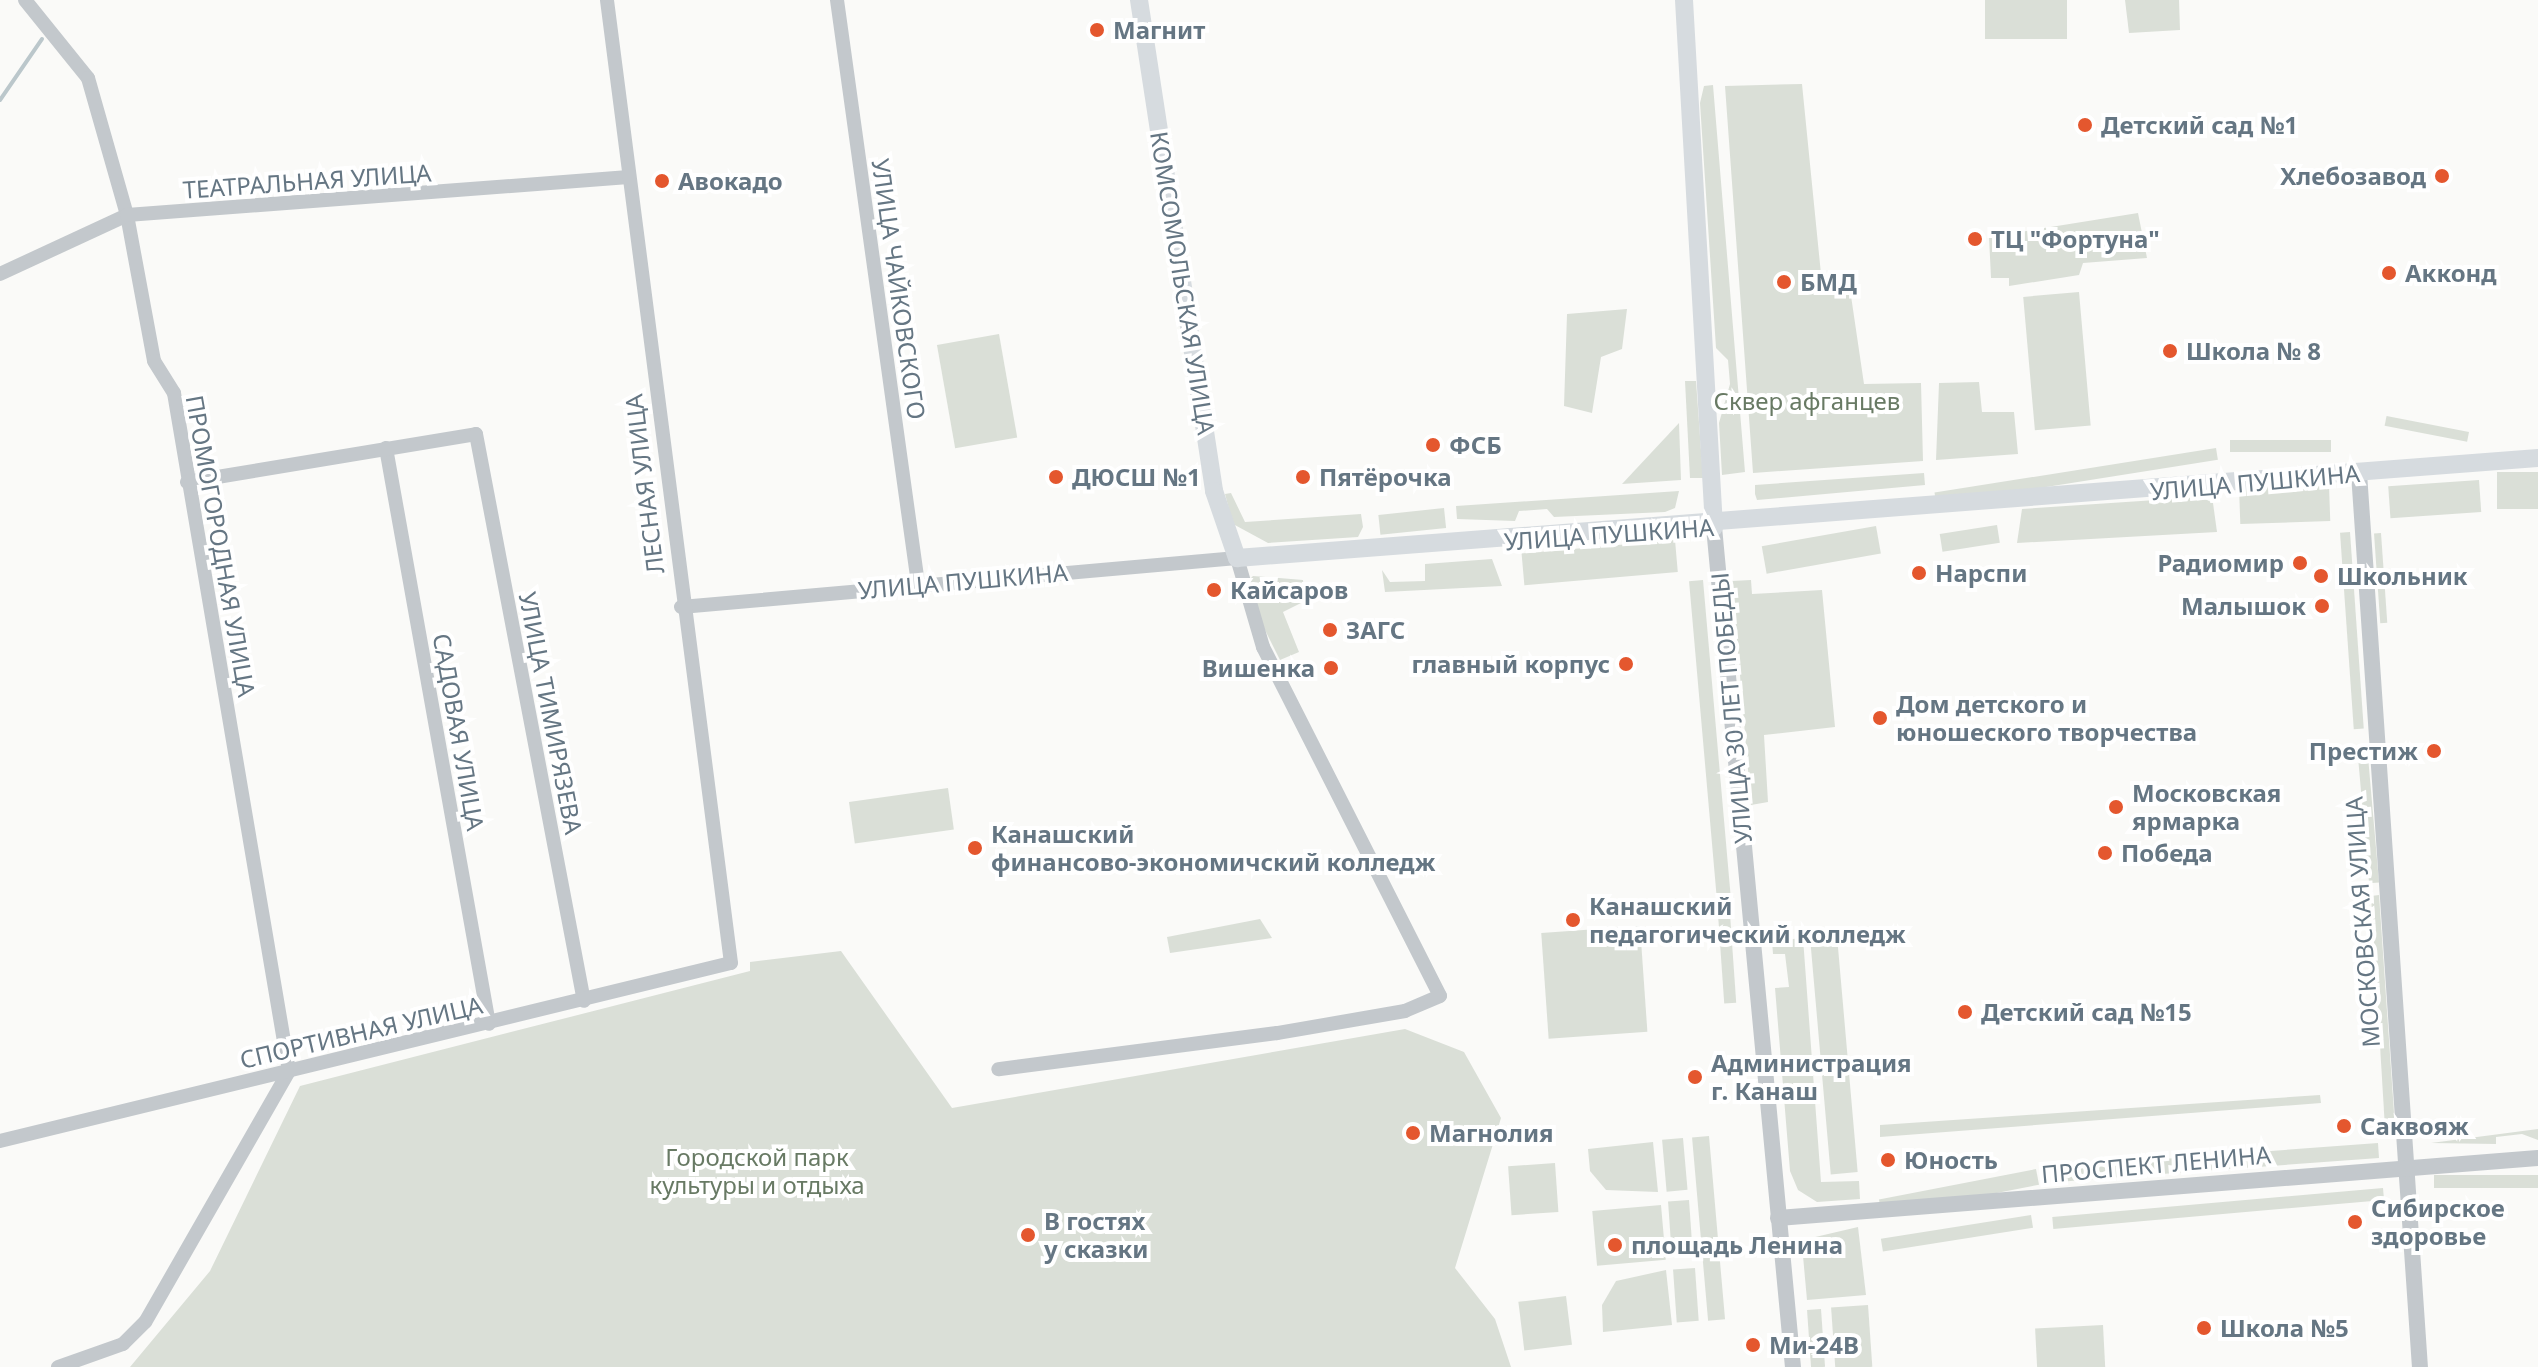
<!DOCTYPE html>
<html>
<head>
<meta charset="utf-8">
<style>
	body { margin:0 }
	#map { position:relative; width:2538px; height:1367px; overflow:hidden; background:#fafaf8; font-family:"Noto Sans",sans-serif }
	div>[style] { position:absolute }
	.green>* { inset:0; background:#dadfd7; transform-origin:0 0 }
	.stream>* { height:4px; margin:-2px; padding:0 2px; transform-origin:2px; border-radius:2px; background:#bbc7cb }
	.minor>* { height:14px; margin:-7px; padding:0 7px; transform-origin:7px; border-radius:7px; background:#c3c8cc }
	.tertiary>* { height:16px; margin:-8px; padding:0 8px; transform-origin:8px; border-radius:8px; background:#c3c8cc }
	.secondary>* { height:18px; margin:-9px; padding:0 9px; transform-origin:9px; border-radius:9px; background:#d6dbdf }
	.dots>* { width:22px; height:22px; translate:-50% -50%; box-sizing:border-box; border:4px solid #fff; border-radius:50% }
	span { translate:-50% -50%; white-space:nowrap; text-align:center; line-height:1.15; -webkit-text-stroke:8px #fff; paint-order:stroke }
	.poi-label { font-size:24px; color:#657683; font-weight:700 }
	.left { translate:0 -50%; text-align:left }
	.right { translate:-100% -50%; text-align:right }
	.street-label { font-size:24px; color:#657683 }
	.park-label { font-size:24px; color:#687a64 }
</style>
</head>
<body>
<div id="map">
	<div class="green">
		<div style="left:1985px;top:0;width:82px;height:39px"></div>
		<div style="clip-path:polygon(2125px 0,2179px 0,2180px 30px,2129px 33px)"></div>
		<div style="clip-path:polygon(1802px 84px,1821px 274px,1829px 290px,1850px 289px,1864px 384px,1921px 383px,1923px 461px,1753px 473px,1725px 86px)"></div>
		<div style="clip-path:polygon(1713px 85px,1745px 472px,1722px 475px,1719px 423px,1730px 384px,1728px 360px,1716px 348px,1700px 103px,1704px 86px)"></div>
		<div style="clip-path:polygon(2138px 213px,2147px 258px,2083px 263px,2079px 275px,2009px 286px,2009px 278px,1991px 278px,1989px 237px)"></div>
		<div style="left:2079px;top:292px;width:134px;height:56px;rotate:85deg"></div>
		<div style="clip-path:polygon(1627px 309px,1622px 349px,1601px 357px,1592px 413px,1564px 406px,1567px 314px)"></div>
		<div style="left:999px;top:334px;width:105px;height:63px;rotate:80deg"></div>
		<div style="clip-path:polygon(1685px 381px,1696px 381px,1703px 478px,1690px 478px)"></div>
		<div style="clip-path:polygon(1979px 382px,1982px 412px,2014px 412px,2018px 454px,1936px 460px,1939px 383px)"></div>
		<div style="clip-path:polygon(1679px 423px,1681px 480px,1622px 484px)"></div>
		<div style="left:2469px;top:432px;width:10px;height:84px;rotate:101deg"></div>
		<div style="left:2331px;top:440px;width:12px;height:101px;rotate:90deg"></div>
		<div style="left:2216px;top:448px;width:12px;height:285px;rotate:81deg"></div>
		<div style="left:2538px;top:472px;width:37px;height:41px;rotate:90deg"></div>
		<div style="clip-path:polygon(1924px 473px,1925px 485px,1757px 500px,1755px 494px,1755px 485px)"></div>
		<div style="left:2479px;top:480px;width:32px;height:91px;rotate:86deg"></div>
		<div style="left:2329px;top:485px;width:36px;height:90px;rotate:88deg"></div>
		<div style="clip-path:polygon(1679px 491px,1675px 508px,1665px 512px,1554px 517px,1547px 509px,1519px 511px,1515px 521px,1457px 519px,1456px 506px)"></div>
		<div style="clip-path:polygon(1231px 493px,1245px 522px,1361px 514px,1363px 527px,1358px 537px,1268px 543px,1233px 524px,1225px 494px)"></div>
		<div style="clip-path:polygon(2201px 497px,2213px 503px,2217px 532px,2017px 543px,2022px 509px)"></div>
		<div style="left:1444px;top:508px;width:20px;height:66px;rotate:84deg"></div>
		<div style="left:1997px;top:525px;width:18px;height:58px;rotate:81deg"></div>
		<div style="left:1876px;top:526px;width:28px;height:116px;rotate:80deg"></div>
		<div style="left:2350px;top:532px;width:197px;height:10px;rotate:86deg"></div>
		<div style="left:2381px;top:533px;width:90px;height:7px;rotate:86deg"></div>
		<div style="left:1675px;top:540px;width:32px;height:154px;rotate:85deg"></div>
		<div style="clip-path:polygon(1492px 559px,1502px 586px,1385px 592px,1382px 570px,1390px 582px,1425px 581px,1425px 564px)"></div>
		<div style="clip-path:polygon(1253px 576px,1303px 580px,1305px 601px,1283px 612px,1299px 652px,1280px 660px,1243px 586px)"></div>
		<div style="left:1703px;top:580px;width:322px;height:14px;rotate:85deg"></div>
		<div style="clip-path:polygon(1751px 580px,1752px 594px,1822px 590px,1835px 727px,1764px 735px,1768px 802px,1751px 805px,1732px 581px)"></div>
		<div style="left:2367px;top:745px;width:138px;height:10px;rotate:85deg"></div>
		<div style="left:948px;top:788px;width:42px;height:100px;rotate:82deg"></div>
		<div style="clip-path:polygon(2379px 895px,2395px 1127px,2385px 1128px,2371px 896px)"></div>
		<div style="left:1730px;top:914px;width:89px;height:12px;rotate:86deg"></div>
		<div style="clip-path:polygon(1260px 919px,1272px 938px,1170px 953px,1167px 937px)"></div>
		<div style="left:1640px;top:926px;width:106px;height:99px;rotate:86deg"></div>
		<div style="left:1837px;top:936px;width:237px;height:27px;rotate:85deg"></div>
		<div style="clip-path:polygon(1803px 938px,1821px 1182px,1859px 1181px,1860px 1199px,1817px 1202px,1798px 1190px,1790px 1171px,1775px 988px,1789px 987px,1785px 954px,1773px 954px,1772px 941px)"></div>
		<div style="clip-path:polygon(841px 951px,952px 1108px,1405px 1029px,1464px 1052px,1501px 1118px,1455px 1268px,1495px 1319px,1511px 1367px,130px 1367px,210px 1271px,300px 1086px,750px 971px,750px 962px)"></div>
		<div style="clip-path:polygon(2320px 1095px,2321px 1103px,1880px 1137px,1880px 1125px)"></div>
		<div style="clip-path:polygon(2538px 1129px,2538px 1140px,2522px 1134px,2496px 1137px,2496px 1144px,2431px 1143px)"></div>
		<div style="left:1709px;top:1136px;width:184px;height:17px;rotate:85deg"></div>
		<div style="left:1683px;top:1138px;width:52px;height:21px;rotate:85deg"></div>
		<div style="clip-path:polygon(1653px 1142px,1658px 1192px,1606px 1190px,1590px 1171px,1588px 1149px)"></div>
		<div style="clip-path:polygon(2378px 1143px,2379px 1158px,2148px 1175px,2147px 1168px,2131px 1169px,2133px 1176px,2058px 1182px,2055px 1167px)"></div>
		<div style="left:1555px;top:1163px;width:49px;height:47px;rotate:86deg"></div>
		<div style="left:2036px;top:1169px;width:16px;height:160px;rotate:79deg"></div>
		<div style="left:2538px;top:1175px;width:13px;height:104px;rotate:90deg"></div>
		<div style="left:2383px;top:1188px;width:12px;height:332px;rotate:85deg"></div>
		<div style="left:1689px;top:1200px;width:55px;height:21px;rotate:86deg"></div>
		<div style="left:1661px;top:1205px;width:55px;height:69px;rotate:85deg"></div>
		<div style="left:2031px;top:1215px;width:13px;height:152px;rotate:81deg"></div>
		<div style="clip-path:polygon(1858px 1227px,1866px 1295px,1807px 1300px,1803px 1256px,1811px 1238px)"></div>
		<div style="left:1695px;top:1268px;width:53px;height:22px;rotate:86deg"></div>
		<div style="clip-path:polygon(1666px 1270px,1672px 1325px,1603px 1332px,1602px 1305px,1616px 1281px)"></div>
		<div style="left:1566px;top:1296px;width:49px;height:48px;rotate:83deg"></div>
		<div style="left:1868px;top:1305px;width:62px;height:37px;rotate:86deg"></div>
		<div style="left:1821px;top:1309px;width:58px;height:14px;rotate:86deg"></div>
		<div style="left:2103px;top:1325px;width:42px;height:68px;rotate:87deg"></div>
	</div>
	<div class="stream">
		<div style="left:0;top:100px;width:74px;rotate:-55.5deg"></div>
	</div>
	<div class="minor">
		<div style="left:25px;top:0;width:100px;rotate:51.1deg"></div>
		<div style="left:88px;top:78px;width:142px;rotate:74.1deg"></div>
		<div style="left:127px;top:215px;width:148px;rotate:79.5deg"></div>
		<div style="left:154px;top:361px;width:38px;rotate:58deg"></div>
		<div style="left:174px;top:393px;width:688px;rotate:80.37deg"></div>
		<div style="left:289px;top:1071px;width:289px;rotate:119.8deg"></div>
		<div style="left:145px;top:1322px;width:31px;rotate:135deg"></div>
		<div style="left:123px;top:1344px;width:69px;rotate:160.5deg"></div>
		<div style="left:837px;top:0;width:590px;rotate:82.1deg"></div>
		<div style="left:0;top:274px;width:140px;rotate:-24.9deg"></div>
		<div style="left:127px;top:215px;width:503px;rotate:-4.33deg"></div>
		<div style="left:386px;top:448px;width:585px;rotate:79.86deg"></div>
		<div style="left:187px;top:482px;width:293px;rotate:-9.4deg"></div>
		<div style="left:476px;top:434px;width:577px;rotate:79.22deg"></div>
		<div style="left:681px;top:607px;width:558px;rotate:-5.04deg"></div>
		<div style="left:1237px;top:558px;width:93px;rotate:73.7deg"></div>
		<div style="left:1263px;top:647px;width:391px;rotate:63.1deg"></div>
		<div style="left:1440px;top:996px;width:38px;rotate:157deg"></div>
		<div style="left:1405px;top:1011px;width:130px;rotate:170.2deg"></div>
		<div style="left:1277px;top:1033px;width:281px;rotate:172.6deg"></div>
		<div style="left:0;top:1141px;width:752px;rotate:-13.69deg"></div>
		<div style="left:731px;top:963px;width:971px;rotate:-97.34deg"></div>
	</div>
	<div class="tertiary">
		<div style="left:2359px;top:473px;width:896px;rotate:86.1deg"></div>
		<div style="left:1703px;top:527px;width:11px"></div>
		<div style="left:1714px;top:527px;width:844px;rotate:84.63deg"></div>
		<div style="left:1778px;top:1218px;width:762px;rotate:-4.51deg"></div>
	</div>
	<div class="secondary">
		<div style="left:1139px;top:0;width:497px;rotate:81.3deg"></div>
		<div style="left:1214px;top:491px;width:71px;rotate:71.1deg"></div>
		<div style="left:1237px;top:558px;width:1305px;rotate:-4.4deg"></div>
		<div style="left:1684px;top:0;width:528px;rotate:86.74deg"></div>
	</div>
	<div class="dots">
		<div style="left:1097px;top:30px;background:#e4572e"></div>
		<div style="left:2085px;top:125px;background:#e4572e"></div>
		<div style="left:2442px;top:176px;background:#e4572e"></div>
		<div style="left:662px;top:181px;background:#e4572e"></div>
		<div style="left:1975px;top:239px;background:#e4572e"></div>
		<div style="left:2389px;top:273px;background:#e4572e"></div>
		<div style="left:1784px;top:282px;background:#e4572e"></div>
		<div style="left:2170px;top:351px;background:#e4572e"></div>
		<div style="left:1433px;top:445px;background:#e4572e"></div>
		<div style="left:1056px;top:477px;background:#e4572e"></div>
		<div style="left:1303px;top:477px;background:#e4572e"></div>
		<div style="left:2300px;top:563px;background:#e4572e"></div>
		<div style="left:1919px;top:573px;background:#e4572e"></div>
		<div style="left:2321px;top:576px;background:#e4572e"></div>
		<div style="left:1214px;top:590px;background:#e4572e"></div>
		<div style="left:2322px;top:606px;background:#e4572e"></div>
		<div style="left:1330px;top:630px;background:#e4572e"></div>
		<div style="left:1626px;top:664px;background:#e4572e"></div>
		<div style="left:1331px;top:668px;background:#e4572e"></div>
		<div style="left:1880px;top:718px;background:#e4572e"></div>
		<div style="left:2434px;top:751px;background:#e4572e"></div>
		<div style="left:2116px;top:807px;background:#e4572e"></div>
		<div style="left:975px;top:848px;background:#e4572e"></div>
		<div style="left:2105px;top:853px;background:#e4572e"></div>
		<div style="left:1573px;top:920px;background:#e4572e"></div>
		<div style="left:1965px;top:1012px;background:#e4572e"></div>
		<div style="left:1695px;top:1077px;background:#e4572e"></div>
		<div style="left:2344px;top:1126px;background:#e4572e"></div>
		<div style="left:1413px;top:1133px;background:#e4572e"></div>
		<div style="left:1888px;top:1160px;background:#e4572e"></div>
		<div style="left:2355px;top:1222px;background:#e4572e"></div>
		<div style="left:1028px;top:1235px;background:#e4572e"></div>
		<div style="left:1615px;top:1245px;background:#e4572e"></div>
		<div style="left:2204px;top:1328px;background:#e4572e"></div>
		<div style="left:1753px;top:1345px;background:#e4572e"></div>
	</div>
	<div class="poi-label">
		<span class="left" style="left:1113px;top:30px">Магнит</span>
		<span class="left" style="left:2101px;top:125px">Детский сад №1</span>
		<span class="right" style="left:2426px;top:176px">Хлебозавод</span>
		<span class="left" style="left:678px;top:181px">Авокадо</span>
		<span class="left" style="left:1991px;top:239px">ТЦ "Фортуна"</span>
		<span class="left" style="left:2405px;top:273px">Акконд</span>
		<span class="left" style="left:1800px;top:282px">БМД</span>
		<span class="left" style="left:2186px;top:351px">Школа № 8</span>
		<span class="left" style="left:1449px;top:445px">ФСБ</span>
		<span class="left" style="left:1072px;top:477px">ДЮСШ №1</span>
		<span class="left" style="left:1319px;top:477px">Пятёрочка</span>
		<span class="right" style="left:2284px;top:563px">Радиомир</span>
		<span class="left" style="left:1935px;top:573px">Нарспи</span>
		<span class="left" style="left:2337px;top:576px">Школьник</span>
		<span class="left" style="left:1230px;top:590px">Кайсаров</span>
		<span class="right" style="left:2306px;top:606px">Малышок</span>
		<span class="left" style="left:1346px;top:630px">ЗАГС</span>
		<span class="right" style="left:1610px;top:664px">главный корпус</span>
		<span class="right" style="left:1315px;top:668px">Вишенка</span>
		<span class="left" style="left:1896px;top:718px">Дом детского и<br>юношеского творчества</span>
		<span class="right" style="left:2418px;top:751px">Престиж</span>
		<span class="left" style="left:2132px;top:807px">Московская<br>ярмарка</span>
		<span class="left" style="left:991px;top:848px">Канашский<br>финансово-экономичский колледж</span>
		<span class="left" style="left:2121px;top:853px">Победа</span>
		<span class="left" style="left:1589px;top:920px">Канашский<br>педагогический колледж</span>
		<span class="left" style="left:1981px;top:1012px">Детский сад №15</span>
		<span class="left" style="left:1711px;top:1077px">Администрация<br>г. Канаш</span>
		<span class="left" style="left:2360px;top:1126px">Саквояж</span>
		<span class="left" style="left:1429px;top:1133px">Магнолия</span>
		<span class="left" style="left:1904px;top:1160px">Юность</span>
		<span class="left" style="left:2371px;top:1222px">Сибирское<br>здоровье</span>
		<span class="left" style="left:1044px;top:1235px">В гостях<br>у сказки</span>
		<span class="left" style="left:1631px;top:1245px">площадь Ленина</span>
		<span class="left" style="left:2220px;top:1328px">Школа №5</span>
		<span class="left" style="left:1769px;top:1345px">Ми-24В</span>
	</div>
	<div class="street-label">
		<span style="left:307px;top:181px;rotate:-4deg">ТЕАТРАЛЬНАЯ УЛИЦА</span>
		<span style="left:1183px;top:283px;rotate:81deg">КОМСОМОЛЬСКАЯ УЛИЦА</span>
		<span style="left:899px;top:289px;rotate:82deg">УЛИЦА ЧАЙКОВСКОГО</span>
		<span style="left:2255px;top:482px;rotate:-5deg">УЛИЦА ПУШКИНА</span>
		<span style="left:644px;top:484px;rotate:-97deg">ЛЕСНАЯ УЛИЦА</span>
		<span style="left:1609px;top:534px;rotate:-4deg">УЛИЦА ПУШКИНА</span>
		<span style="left:221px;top:546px;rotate:80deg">ПРОМОГОРОДНАЯ УЛИЦА</span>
		<span style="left:963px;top:581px;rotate:-5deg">УЛИЦА ПУШКИНА</span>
		<span style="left:1731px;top:708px;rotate:-95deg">УЛИЦА 30 ЛЕТ ПОБЕДЫ</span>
		<span style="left:551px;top:713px;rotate:79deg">УЛИЦА ТИМИРЯЗЕВА</span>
		<span style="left:459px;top:732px;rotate:80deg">САДОВАЯ УЛИЦА</span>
		<span style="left:2362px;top:922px;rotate:-94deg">МОСКОВСКАЯ УЛИЦА</span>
		<span style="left:361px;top:1032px;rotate:-13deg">СПОРТИВНАЯ УЛИЦА</span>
		<span style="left:2156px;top:1164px;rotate:-5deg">ПРОСПЕКТ ЛЕНИНА</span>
	</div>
	<div class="park-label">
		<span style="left:1807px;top:401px">Сквер афганцев</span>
		<span style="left:757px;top:1171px">Городской парк<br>культуры и отдыха</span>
	</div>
</div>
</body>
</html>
